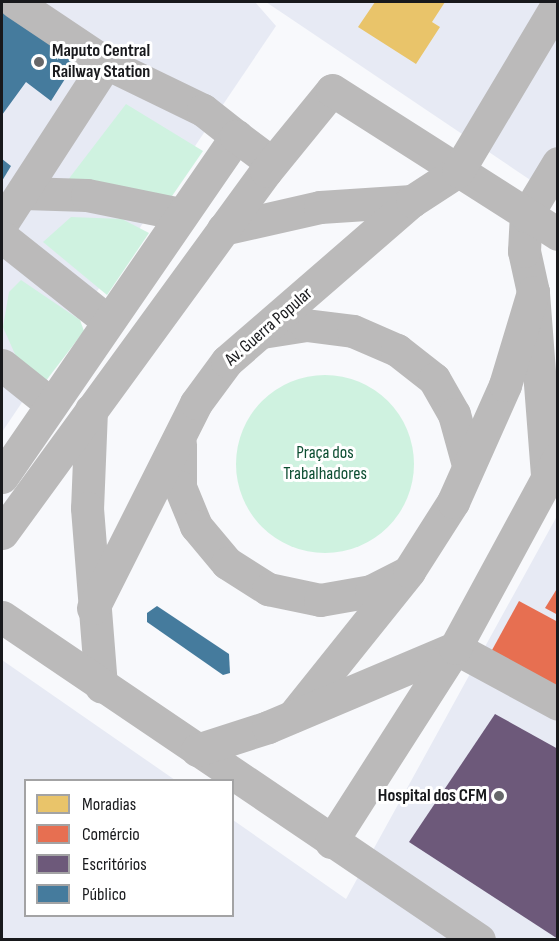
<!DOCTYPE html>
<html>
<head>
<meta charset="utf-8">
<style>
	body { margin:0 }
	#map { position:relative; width:559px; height:941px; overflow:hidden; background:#f8f9fc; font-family:"Sofia Sans Condensed",sans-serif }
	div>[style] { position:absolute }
	.built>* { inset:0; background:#e7eaf4 }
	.green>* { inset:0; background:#cff2e0 }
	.round { border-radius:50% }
	.homes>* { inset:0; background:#e9c46a }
	.shops>* { inset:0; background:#e76f51 }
	.offices>* { inset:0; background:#6d597a }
	.public>* { inset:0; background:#457b9d }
	.minor>* { height:33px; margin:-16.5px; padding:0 16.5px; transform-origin:16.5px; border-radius:16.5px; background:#bbbaba }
	.dots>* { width:16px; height:16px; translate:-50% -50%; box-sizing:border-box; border:3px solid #fff; border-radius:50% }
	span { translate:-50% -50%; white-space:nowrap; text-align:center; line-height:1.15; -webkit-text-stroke:6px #fff; paint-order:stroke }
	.poi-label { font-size:18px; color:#18191c; font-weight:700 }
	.left { translate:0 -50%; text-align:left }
	.right { translate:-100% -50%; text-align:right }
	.street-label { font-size:18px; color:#18191c }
	.park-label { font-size:18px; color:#0d4e32 }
	.frame { position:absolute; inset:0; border:3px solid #18191c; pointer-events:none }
	.legend { position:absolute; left:24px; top:779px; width:210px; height:138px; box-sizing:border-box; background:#fff; border:2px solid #a3a3a4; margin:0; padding:8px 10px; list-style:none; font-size:18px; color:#18191c }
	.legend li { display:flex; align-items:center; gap:12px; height:30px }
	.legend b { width:30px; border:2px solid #a3a3a4 }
</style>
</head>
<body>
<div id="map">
	<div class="built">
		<div style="clip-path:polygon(2px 2px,255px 2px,276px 26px,2px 432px)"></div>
		<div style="clip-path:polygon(266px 2px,557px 2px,557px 198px)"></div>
		<div style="clip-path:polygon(557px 516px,557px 939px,2px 939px,2px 660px,175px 780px,26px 780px,26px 916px,232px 916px,233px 820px,346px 899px)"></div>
	</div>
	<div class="green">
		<div style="clip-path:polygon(126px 104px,203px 151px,170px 199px,61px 189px)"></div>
		<div style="clip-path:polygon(71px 217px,122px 219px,149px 233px,107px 295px,43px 242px)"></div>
		<div style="clip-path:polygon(21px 280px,80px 320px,84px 331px,42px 386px,18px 361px,3px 327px,9px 292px)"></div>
		<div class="round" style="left:236px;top:375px;width:178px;height:178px"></div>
	</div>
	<div class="homes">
		<div style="clip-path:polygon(375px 2px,445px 2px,432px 22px,440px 27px,416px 64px,358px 27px)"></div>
	</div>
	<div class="shops">
		<div style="clip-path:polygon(558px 587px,558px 615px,545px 608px)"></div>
		<div style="clip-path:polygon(519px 601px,558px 622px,558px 699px,486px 661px)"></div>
	</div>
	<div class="offices">
		<div style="clip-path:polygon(495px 714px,558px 749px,558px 939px,409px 842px)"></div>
	</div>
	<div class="public">
		<div style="clip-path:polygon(2px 2px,89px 41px,51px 101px,26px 82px,2px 115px)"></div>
		<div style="clip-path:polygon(2px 159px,11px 166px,2px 181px)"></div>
		<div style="clip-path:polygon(157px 606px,229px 654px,230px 673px,223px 675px,147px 622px,147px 613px)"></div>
	</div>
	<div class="minor">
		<div style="left:15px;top:2px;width:110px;rotate:33.8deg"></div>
		<div style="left:24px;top:193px;width:63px;rotate:1.8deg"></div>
		<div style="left:87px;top:195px;width:95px;rotate:11.5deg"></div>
		<div style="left:2px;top:223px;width:191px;rotate:-57deg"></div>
		<div style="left:106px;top:63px;width:108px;rotate:25.9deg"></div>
		<div style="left:203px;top:110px;width:42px;rotate:38.2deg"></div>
		<div style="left:223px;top:229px;width:99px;rotate:-12.8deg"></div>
		<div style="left:320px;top:207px;width:92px;rotate:-3.7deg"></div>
		<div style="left:2px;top:237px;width:135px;rotate:38.4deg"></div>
		<div style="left:262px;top:332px;width:45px;rotate:-9deg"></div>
		<div style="left:306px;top:325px;width:47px;rotate:7.3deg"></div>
		<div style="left:353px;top:331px;width:48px;rotate:23.4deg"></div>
		<div style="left:397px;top:350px;width:47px;rotate:38.1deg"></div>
		<div style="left:434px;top:379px;width:40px;rotate:60.3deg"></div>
		<div style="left:454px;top:414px;width:53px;rotate:74.6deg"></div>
		<div style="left:2px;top:365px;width:63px;rotate:38.5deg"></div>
		<div style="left:91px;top:410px;width:98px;rotate:92.3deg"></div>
		<div style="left:87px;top:508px;width:179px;rotate:85.5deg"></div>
		<div style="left:180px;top:444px;width:43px;rotate:90deg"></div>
		<div style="left:180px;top:487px;width:42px;rotate:67.7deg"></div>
		<div style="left:196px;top:526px;width:48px;rotate:50deg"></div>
		<div style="left:227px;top:563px;width:49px;rotate:32.4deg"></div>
		<div style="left:268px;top:589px;width:53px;rotate:11.9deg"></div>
		<div style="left:320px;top:600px;width:52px;rotate:-10deg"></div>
		<div style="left:371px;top:591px;width:37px;rotate:-27deg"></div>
		<div style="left:547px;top:475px;width:184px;rotate:-94.4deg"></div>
		<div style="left:533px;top:292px;width:42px;rotate:-102.4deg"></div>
		<div style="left:524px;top:251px;width:35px;rotate:-87deg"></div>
		<div style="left:526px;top:216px;width:62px;rotate:-58.9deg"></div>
		<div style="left:2px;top:477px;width:414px;rotate:-55.5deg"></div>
		<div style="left:236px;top:136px;width:45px;rotate:36.9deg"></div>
		<div style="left:2px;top:533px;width:448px;rotate:-53.9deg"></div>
		<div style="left:266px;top:171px;width:104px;rotate:-50.8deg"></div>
		<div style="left:332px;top:90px;width:268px;rotate:32.5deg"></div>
		<div style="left:93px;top:608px;width:229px;rotate:-63.3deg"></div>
		<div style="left:196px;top:403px;width:52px;rotate:-53.6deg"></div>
		<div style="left:227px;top:361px;width:245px;rotate:-40.9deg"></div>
		<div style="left:412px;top:201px;width:55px;rotate:-33.1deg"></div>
		<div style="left:458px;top:171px;width:196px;rotate:-59.2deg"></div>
		<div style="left:2px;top:617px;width:576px;rotate:34.1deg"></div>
		<div style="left:293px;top:716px;width:186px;rotate:-51.3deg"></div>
		<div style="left:409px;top:571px;width:82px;rotate:-57.5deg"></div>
		<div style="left:453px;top:502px;width:128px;rotate:-66deg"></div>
		<div style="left:505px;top:385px;width:97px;rotate:-73.2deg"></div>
		<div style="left:197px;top:750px;width:75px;rotate:-17.9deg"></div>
		<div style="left:268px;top:727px;width:203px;rotate:-22.9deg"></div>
		<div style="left:455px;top:648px;width:117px;rotate:28.5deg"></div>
		<div style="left:331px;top:842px;width:230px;rotate:-57.4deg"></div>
		<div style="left:455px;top:648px;width:216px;rotate:-61.5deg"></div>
	</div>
	<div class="dots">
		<div style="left:39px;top:62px;background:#66676a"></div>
		<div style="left:499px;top:796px;background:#66676a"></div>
	</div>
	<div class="poi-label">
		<span class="left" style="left:52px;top:62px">Maputo Central<br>Railway Station</span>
		<span class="right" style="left:487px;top:796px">Hospital dos CFM</span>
	</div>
	<div class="street-label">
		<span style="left:269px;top:327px;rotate:-41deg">Av. Guerra Popular</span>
	</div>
	<div class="park-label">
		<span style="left:325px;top:464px">Praça dos<br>Trabalhadores</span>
	</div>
	<div class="frame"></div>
	<ul class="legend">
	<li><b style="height:16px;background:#e9c46a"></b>Moradias</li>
	<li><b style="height:16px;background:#e76f51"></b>Comércio</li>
	<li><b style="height:16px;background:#6d597a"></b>Escritórios</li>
	<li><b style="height:16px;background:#457b9d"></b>Público</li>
	</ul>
</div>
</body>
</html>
